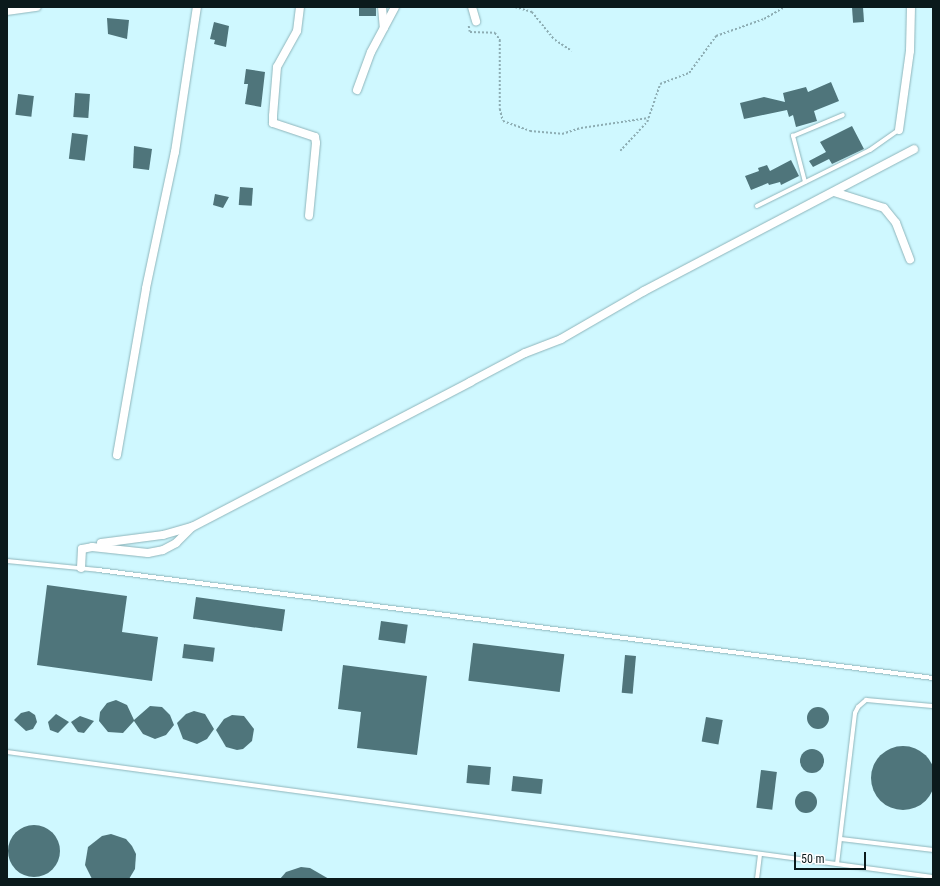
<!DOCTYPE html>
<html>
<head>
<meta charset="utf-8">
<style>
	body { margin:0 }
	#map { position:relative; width:940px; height:886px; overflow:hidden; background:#cff8ff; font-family:"Roboto Condensed",sans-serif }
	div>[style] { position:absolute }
	.building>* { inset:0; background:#4f757b; transform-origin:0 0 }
	.round { border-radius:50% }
	.path>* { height:1.5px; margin-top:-0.75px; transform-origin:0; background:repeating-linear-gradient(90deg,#8dadb3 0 2px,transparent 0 4px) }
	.roads { filter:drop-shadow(0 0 1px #8eb5bb) drop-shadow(0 0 1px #8eb5bb) }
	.service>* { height:4px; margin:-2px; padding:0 2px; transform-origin:2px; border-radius:2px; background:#fff }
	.minor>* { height:8px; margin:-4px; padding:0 4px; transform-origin:4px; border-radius:4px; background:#fff }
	span { translate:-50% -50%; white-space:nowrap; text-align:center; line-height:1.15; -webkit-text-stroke:3px #fff; paint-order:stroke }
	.frame { position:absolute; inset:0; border:8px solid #0b1a1c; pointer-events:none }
	.scale { position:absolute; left:794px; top:852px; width:72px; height:18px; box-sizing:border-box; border:2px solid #0b1a1c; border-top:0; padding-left:5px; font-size:12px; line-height:14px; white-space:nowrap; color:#0b1a1c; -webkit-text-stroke:3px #fff; paint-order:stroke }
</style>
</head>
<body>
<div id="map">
	<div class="building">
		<div style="left:359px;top:7px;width:17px;height:9px"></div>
		<div style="left:863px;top:7px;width:15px;height:11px;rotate:86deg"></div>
		<div style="clip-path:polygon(107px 18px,129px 20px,127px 39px,108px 34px)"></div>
		<div style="clip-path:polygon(214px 22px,229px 26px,226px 47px,214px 44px,215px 40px,210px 39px)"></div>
		<div style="clip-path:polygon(246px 69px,265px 72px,261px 107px,245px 104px,248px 84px,244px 84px)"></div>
		<div style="clip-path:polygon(831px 82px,839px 101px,814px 111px,817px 121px,796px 127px,793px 115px,789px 117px,787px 110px,744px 119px,740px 103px,764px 97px,785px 102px,783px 93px,806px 87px,808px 92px)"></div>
		<div style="left:75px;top:93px;width:15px;height:24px;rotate:4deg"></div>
		<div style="left:18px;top:94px;width:16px;height:21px;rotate:7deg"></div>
		<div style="clip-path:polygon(852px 126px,864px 149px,832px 164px,829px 159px,813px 167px,809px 161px,826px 152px,820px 142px)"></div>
		<div style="left:72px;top:133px;width:16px;height:26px;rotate:7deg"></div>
		<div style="clip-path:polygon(134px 146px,152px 149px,149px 170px,133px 168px)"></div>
		<div style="clip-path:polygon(791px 160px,799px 176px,781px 185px,780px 182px,769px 185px,768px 183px,751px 190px,745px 176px,759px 171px,758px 168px,767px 165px,770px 171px)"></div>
		<div style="left:240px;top:187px;width:13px;height:18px;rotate:4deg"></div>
		<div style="clip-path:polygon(215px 194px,229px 197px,223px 208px,213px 205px)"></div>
		<div style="clip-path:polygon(47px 585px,127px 596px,122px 632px,158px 637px,152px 681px,37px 665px)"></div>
		<div style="left:196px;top:597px;width:90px;height:22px;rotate:8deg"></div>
		<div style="left:381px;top:621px;width:27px;height:19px;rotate:8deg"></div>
		<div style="left:473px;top:643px;width:92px;height:38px;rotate:7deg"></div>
		<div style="left:184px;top:644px;width:31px;height:14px;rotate:7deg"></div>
		<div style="left:625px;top:655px;width:11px;height:38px;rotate:5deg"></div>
		<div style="clip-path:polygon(343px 665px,427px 676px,417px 755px,357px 748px,361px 712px,338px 709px)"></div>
		<div style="clip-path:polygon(116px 700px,127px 705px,134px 720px,150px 706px,162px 707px,170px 715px,174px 725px,166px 735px,155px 739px,143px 734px,134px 721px,123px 733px,108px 732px,99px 721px,100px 712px,107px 703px)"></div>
		<div class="round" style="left:807px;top:707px;width:22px;height:22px"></div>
		<div style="clip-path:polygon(29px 711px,35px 715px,37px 722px,33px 729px,26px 731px,14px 720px,21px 713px)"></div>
		<div style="clip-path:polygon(194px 711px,205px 714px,214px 729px,207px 739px,197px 744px,183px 739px,177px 723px,186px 714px)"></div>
		<div style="clip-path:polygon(56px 714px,69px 722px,58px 733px,50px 730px,48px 722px)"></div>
		<div style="clip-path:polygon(232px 715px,244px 716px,254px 729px,252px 741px,243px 749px,237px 750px,226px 747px,216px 730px,224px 719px)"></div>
		<div style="clip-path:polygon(80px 716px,94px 721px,84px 733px,78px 732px,71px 722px)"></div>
		<div style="left:706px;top:717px;width:17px;height:25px;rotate:10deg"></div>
		<div class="round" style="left:871px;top:746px;width:64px;height:64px"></div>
		<div class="round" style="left:800px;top:749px;width:24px;height:24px"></div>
		<div style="left:468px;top:765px;width:23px;height:18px;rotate:5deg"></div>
		<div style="left:761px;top:770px;width:16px;height:38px;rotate:7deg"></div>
		<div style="left:513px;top:776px;width:30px;height:15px;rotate:6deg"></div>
		<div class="round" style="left:795px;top:791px;width:22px;height:22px"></div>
		<div class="round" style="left:8px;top:825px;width:52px;height:52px"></div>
		<div style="clip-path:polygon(111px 834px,126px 839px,132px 846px,136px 854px,135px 869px,129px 879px,92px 879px,85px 865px,88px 847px,102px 836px)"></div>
		<div style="clip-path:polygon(301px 867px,310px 868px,329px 879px,280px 879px,286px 872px)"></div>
	</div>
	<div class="path">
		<div style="left:515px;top:7px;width:18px;rotate:16deg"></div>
		<div style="left:532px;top:12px;width:36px;rotate:51deg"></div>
		<div style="left:555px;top:40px;width:20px;rotate:33deg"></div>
		<div style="left:469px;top:26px;width:6px;rotate:81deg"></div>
		<div style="left:470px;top:32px;width:25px;rotate:2deg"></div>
		<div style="left:495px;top:33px;width:9px;rotate:54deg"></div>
		<div style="left:500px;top:40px;width:69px;rotate:90deg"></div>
		<div style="left:500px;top:109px;width:12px;rotate:76deg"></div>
		<div style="left:503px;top:121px;width:29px;rotate:20deg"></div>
		<div style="left:530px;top:131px;width:32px;rotate:5deg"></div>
		<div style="left:562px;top:134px;width:20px;rotate:-18deg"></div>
		<div style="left:581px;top:128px;width:68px;rotate:-8.5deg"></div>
		<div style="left:620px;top:151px;width:40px;rotate:-47deg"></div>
		<div style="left:647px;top:122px;width:40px;rotate:-71.1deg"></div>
		<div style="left:660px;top:84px;width:31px;rotate:-21deg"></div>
		<div style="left:689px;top:73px;width:46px;rotate:-53.9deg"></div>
		<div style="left:716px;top:36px;width:51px;rotate:-19.5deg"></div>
		<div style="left:764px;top:19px;width:24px;rotate:-30deg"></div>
	</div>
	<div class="roads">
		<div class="service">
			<div style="left:805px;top:182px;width:48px;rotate:-104.6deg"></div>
			<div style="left:793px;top:136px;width:54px;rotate:-22.8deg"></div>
			<div style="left:757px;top:206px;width:126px;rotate:-26.4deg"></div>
			<div style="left:870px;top:150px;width:35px;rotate:-35deg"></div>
			<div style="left:7px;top:561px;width:91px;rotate:5.6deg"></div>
			<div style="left:98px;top:570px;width:842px;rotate:7.37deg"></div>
			<div style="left:7px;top:752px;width:934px;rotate:7.69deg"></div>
			<div style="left:841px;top:839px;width:93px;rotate:6.8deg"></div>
			<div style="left:837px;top:864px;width:152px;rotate:-83.2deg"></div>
			<div style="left:855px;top:713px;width:7px;rotate:-63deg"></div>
			<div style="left:858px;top:707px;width:11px;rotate:-41deg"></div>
			<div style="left:866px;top:700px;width:67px;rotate:5.1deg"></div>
			<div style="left:757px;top:879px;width:25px;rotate:-83deg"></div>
		</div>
		<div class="minor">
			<div style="left:300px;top:7px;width:24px;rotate:97deg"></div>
			<div style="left:297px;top:31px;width:41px;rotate:119.1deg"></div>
			<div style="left:277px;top:67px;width:49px;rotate:94.7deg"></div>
			<div style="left:273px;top:116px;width:7px;rotate:90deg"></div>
			<div style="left:273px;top:123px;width:44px;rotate:18.4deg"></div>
			<div style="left:315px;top:137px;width:6px;rotate:81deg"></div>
			<div style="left:316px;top:143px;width:73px;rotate:95.5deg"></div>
			<div style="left:382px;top:7px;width:21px;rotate:85deg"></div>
			<div style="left:472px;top:7px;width:15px;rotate:74deg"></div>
			<div style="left:7px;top:11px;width:30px;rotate:-8deg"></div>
			<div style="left:357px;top:90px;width:40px;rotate:-69.8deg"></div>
			<div style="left:371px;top:52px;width:51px;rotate:-61.9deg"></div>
			<div style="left:899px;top:130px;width:80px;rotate:-82.1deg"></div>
			<div style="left:910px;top:51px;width:44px;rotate:-88.7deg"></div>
			<div style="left:834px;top:192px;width:52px;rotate:17.7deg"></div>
			<div style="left:884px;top:208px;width:19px;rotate:51deg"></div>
			<div style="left:896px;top:223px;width:39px;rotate:69deg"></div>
			<div style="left:117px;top:455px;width:169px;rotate:-80.1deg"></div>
			<div style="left:146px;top:288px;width:139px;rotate:-78deg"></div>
			<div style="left:175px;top:152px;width:147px;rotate:-81.4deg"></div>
			<div style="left:101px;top:543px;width:63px;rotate:-7.4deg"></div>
			<div style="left:163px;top:535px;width:29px;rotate:-16deg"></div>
			<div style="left:81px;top:568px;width:19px;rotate:-87deg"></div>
			<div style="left:82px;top:549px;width:10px;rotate:-11deg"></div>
			<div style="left:92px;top:547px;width:56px;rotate:6.1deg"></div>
			<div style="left:148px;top:553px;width:15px;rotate:-11deg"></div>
			<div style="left:163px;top:550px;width:15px;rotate:-28deg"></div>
			<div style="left:176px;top:543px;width:23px;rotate:-45deg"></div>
			<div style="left:192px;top:527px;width:314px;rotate:-27.5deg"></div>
			<div style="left:470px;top:382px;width:62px;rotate:-27.8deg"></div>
			<div style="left:525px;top:353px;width:39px;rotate:-21deg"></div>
			<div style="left:561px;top:339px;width:96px;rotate:-30deg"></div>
			<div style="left:644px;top:291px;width:305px;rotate:-27.7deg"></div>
		</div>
	</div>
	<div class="frame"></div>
	<div class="scale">50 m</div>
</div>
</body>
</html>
